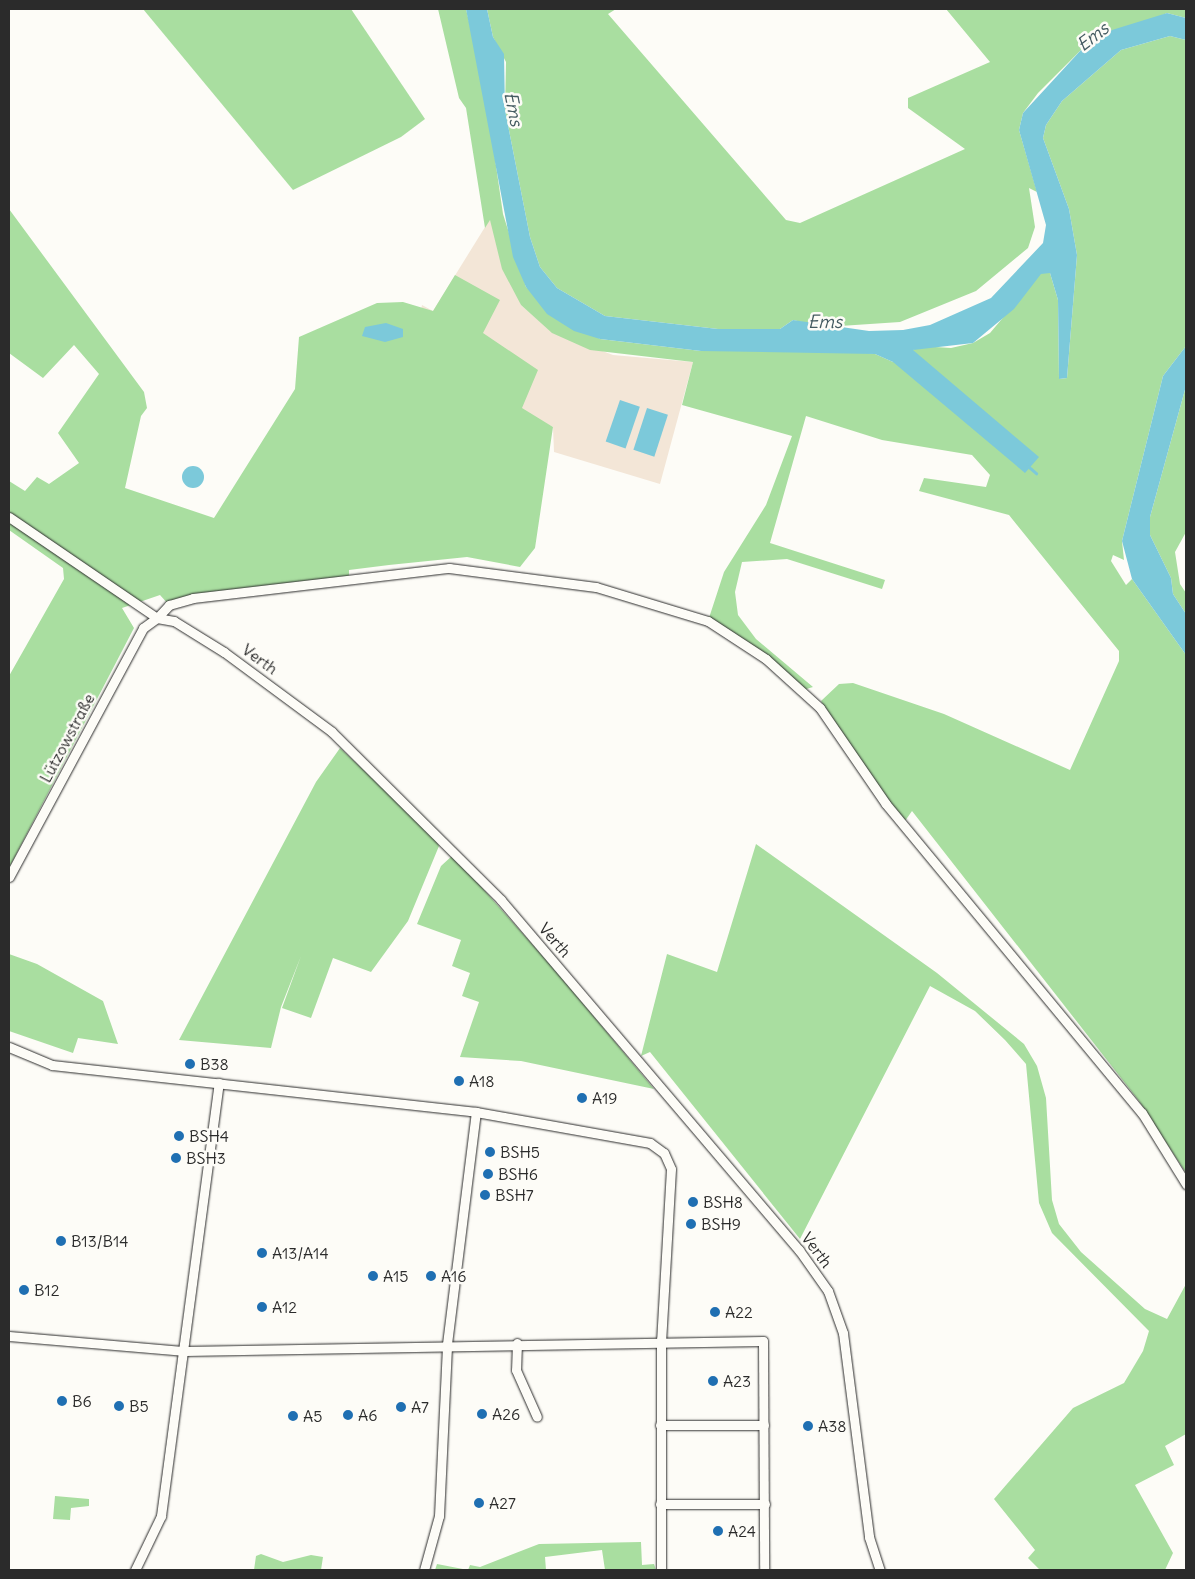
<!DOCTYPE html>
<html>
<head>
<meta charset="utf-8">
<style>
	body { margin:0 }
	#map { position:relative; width:1195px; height:1579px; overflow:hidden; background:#fdfcf7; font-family:Delius,sans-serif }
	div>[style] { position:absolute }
	.built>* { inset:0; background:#f3e6d7 }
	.green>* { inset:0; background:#a9dea0 }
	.water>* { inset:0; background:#7cc9da; transform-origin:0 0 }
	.round { border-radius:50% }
	.stream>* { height:2.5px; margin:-1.25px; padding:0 1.25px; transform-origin:1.25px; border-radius:1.25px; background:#7cc9da }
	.roads { filter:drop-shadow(0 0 1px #2b2b2b) drop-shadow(0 0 1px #2b2b2b) }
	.minor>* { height:9px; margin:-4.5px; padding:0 4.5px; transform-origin:4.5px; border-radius:4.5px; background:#fdfcf7 }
	.dots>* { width:14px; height:14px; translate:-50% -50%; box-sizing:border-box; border:2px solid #fdfcf7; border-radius:50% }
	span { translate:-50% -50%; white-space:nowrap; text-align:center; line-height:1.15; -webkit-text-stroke:5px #fdfcf7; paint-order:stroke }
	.street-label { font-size:16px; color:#2b2b2b }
	.poi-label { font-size:16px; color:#2b2b2b }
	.left { translate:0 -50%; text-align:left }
	.water-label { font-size:18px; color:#435a60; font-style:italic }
	.frame { position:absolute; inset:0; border:10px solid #2b2b2b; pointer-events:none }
</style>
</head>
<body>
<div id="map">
	<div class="built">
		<div style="clip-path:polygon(490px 219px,521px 305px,552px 332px,613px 355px,693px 362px,660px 484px,554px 452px,553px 427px,474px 384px,421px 310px,422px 305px,433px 311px)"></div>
	</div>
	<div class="green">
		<div style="clip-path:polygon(143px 9px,351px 9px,425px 119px,401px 137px,293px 190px)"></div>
		<div style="clip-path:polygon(438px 9px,466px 9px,485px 90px,503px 214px,526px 287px,600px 339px,701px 351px,847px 350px,875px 354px,893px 362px,913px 355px,913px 350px,920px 346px,951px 348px,973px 343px,990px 333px,1041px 273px,1050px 273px,1058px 300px,1059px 379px,1067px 378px,1077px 255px,1069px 209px,1043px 138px,1046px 125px,1062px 101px,1121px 50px,1170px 36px,1186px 40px,1186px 346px,1163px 376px,1122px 541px,1124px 560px,1113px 555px,1111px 561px,1126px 585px,1132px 579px,1186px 655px,1186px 1173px,1139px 1101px,912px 811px,905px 821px,890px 803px,821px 701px,839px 684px,853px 683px,944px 714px,1070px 770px,1119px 661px,1119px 651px,1009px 515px,919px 491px,924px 478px,986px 487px,990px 475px,972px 455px,882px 440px,806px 416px,770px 543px,885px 580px,882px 589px,787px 559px,742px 562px,735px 592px,738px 615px,756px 639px,813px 687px,803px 690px,708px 621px,724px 572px,766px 505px,792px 436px,682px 405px,693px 362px,590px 350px,552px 333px,521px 305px,502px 269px,490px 220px,485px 228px,466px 108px,459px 98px)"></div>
		<div style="clip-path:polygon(487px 9px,616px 9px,608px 14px,786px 220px,800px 223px,965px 149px,908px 108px,908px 98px,990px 62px,946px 9px,1186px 9px,1186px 18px,1167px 13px,1081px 50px,1038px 93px,1023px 113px,1019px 130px,1037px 192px,1029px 188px,1035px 227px,1028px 248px,976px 291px,900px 322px,825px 327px,793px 320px,780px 329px,718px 329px,605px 316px,557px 288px,540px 267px,530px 237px,505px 110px,506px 62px,493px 37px)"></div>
		<div style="clip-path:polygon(9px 209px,144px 392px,147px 408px,141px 416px,125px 488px,214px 518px,295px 389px,299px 337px,377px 303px,403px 302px,433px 311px,455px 275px,500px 300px,483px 333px,538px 370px,522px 408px,553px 427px,535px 548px,520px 567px,467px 557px,389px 565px,349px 570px,349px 579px,169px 605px,160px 595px,122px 608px,134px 628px,9px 868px,9px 676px,64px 579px,63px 568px,9px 530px,9px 481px,25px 491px,37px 477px,49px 484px,79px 463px,58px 433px,99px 374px,74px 345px,43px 378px,9px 353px)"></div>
		<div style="clip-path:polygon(1186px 386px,1186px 532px,1175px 552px,1180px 584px,1186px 593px,1186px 614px,1173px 594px,1171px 578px,1150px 535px,1150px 517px)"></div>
		<div style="clip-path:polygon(340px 748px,434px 836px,439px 846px,408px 921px,371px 972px,333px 958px,311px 1018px,282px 1008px,301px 956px,281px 1007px,271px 1048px,179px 1040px,316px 782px)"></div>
		<div style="clip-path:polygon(756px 844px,937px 973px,1024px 1044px,1037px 1066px,1046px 1098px,1052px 1200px,1059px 1224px,1081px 1252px,1145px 1309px,1167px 1319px,1186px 1284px,1186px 1434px,1165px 1446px,1174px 1465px,1135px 1485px,1173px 1553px,1165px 1570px,1040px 1570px,1028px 1558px,1035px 1550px,994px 1499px,1073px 1408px,1124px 1383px,1143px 1351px,1149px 1331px,1052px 1233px,1039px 1203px,1026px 1064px,1005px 1040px,975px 1011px,930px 986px,800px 1239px,650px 1052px,641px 1056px,667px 954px,717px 972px)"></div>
		<div style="clip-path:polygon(453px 855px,556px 971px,654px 1089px,521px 1061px,460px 1057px,479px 1002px,462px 996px,470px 973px,452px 966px,461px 940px,417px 924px,441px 866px)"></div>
		<div style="clip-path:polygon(9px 954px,37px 964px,103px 1001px,118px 1044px,78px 1038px,73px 1053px,9px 1031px)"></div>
		<div style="clip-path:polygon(55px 1496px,89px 1499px,89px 1506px,71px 1508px,70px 1520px,53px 1519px)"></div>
		<div style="clip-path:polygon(641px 1542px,642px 1565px,654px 1564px,656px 1570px,605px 1570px,602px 1550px,545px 1557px,546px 1570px,435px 1570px,437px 1564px,468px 1570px,470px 1565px,480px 1567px,539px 1544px)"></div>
		<div style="clip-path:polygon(261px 1554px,283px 1562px,311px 1555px,323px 1557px,321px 1570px,254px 1570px,256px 1556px)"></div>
	</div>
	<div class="water">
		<div style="clip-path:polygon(466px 9px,487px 9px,493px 37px,504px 54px,505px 110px,530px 237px,540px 267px,557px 288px,605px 316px,718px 329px,780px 329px,793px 320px,869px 331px,903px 330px,930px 325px,991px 298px,1043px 243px,1046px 225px,1019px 130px,1023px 113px,1081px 50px,1112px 30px,1167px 13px,1186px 18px,1186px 40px,1170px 36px,1121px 50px,1062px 101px,1046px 125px,1043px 138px,1069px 209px,1077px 255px,1067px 378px,1059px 379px,1058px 300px,1050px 273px,1041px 274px,1014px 309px,973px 343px,913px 350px,1039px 457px,1025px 473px,893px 362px,875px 354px,701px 351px,600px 339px,574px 331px,547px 314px,526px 287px,513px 257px)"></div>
		<div style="clip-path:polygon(386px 323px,403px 329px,403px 337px,385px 342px,362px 336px,365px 327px)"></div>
		<div style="clip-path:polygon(1186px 346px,1186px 386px,1150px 517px,1150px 535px,1171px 578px,1173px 594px,1186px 614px,1186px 655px,1132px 579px,1122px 541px,1163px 376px)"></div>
		<div style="left:620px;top:400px;width:21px;height:44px;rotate:19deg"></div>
		<div style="left:647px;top:408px;width:22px;height:44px;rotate:18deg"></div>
		<div class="round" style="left:182px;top:466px;width:22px;height:22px"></div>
	</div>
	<div class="stream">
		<div style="left:1028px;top:466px;width:11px;rotate:41deg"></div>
	</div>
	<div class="roads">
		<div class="minor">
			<div style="left:9px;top:517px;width:179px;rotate:34.3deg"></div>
			<div style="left:157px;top:618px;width:17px;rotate:10deg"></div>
			<div style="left:174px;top:621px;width:59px;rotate:31.8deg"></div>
			<div style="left:224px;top:652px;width:134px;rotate:36.5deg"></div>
			<div style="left:332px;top:732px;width:238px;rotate:44.8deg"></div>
			<div style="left:501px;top:900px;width:460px;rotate:49.6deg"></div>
			<div style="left:799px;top:1250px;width:50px;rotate:54.7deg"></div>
			<div style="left:828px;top:1291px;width:45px;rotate:70.3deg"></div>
			<div style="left:843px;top:1333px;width:206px;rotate:82.7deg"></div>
			<div style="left:869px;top:1537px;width:35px;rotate:72deg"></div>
			<div style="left:157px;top:618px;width:18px;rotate:-47deg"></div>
			<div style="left:169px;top:605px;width:25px;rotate:-16deg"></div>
			<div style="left:193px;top:598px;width:258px;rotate:-6.7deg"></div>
			<div style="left:449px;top:568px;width:148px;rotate:7.4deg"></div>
			<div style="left:596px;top:587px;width:117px;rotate:16.9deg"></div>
			<div style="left:708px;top:621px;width:69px;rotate:33.2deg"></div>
			<div style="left:766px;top:659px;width:73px;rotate:42.2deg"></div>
			<div style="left:820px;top:708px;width:116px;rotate:55.5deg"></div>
			<div style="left:886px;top:804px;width:401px;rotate:50.4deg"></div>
			<div style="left:1142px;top:1113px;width:84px;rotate:58.2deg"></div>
			<div style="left:9px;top:877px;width:283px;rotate:-61.7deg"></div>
			<div style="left:143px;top:628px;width:17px;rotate:-36deg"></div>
			<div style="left:9px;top:1047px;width:47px;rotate:22.7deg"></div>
			<div style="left:52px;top:1065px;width:427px;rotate:6.3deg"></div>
			<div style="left:476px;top:1112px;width:177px;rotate:10.1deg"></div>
			<div style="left:650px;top:1143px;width:17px;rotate:36deg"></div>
			<div style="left:664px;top:1153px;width:17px;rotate:66deg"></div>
			<div style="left:671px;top:1169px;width:171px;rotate:93.3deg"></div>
			<div style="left:661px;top:1340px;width:230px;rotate:90deg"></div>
			<div style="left:9px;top:1336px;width:177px;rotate:4.9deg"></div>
			<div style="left:185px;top:1351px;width:578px;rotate:-0.99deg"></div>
			<div style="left:763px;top:1341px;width:229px;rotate:89.7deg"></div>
			<div style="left:517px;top:1343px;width:27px;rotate:92deg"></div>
			<div style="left:516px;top:1370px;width:51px;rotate:65.9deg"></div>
			<div style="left:660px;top:1425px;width:104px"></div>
			<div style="left:660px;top:1504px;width:105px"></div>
			<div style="left:135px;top:1570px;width:60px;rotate:-64.3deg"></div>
			<div style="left:161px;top:1516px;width:437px;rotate:-82.4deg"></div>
			<div style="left:424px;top:1570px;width:56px;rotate:-74.5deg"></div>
			<div style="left:439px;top:1516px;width:172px;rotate:-87.3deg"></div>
			<div style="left:447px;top:1344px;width:234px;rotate:-82.9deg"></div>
		</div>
	</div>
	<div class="dots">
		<div style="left:190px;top:1064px;background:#1f6fb2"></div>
		<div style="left:459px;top:1081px;background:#1f6fb2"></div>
		<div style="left:582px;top:1098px;background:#1f6fb2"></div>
		<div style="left:179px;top:1136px;background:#1f6fb2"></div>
		<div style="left:490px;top:1152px;background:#1f6fb2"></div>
		<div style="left:176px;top:1158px;background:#1f6fb2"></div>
		<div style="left:488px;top:1174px;background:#1f6fb2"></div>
		<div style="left:485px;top:1195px;background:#1f6fb2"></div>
		<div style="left:693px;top:1202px;background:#1f6fb2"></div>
		<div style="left:691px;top:1224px;background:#1f6fb2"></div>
		<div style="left:61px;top:1241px;background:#1f6fb2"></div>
		<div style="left:262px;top:1253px;background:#1f6fb2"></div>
		<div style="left:373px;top:1276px;background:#1f6fb2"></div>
		<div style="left:431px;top:1276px;background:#1f6fb2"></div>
		<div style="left:24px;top:1290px;background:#1f6fb2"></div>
		<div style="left:262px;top:1307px;background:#1f6fb2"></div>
		<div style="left:715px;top:1312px;background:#1f6fb2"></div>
		<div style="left:713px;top:1381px;background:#1f6fb2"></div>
		<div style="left:62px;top:1401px;background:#1f6fb2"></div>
		<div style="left:119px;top:1406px;background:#1f6fb2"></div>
		<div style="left:401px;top:1407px;background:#1f6fb2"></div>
		<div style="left:482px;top:1414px;background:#1f6fb2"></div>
		<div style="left:348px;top:1415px;background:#1f6fb2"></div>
		<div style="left:293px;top:1416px;background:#1f6fb2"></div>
		<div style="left:808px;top:1426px;background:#1f6fb2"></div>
		<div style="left:479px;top:1503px;background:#1f6fb2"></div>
		<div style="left:718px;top:1531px;background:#1f6fb2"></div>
	</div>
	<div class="street-label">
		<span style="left:260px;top:659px;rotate:36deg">Verth</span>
		<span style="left:67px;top:738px;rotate:-62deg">Lützowstraße</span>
		<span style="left:555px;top:940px;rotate:49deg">Verth</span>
		<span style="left:817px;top:1250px;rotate:53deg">Verth</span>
	</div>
	<div class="poi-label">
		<span class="left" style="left:200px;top:1064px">B38</span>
		<span class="left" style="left:469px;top:1081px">A18</span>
		<span class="left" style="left:592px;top:1098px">A19</span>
		<span class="left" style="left:189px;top:1136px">BSH4</span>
		<span class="left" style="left:500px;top:1152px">BSH5</span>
		<span class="left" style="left:186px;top:1158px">BSH3</span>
		<span class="left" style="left:498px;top:1174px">BSH6</span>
		<span class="left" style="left:495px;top:1195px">BSH7</span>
		<span class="left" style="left:703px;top:1202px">BSH8</span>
		<span class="left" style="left:701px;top:1224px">BSH9</span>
		<span class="left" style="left:71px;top:1241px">B13/B14</span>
		<span class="left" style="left:272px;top:1253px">A13/A14</span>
		<span class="left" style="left:383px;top:1276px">A15</span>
		<span class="left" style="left:441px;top:1276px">A16</span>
		<span class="left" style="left:34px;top:1290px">B12</span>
		<span class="left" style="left:272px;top:1307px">A12</span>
		<span class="left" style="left:725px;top:1312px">A22</span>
		<span class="left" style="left:723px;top:1381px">A23</span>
		<span class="left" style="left:72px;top:1401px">B6</span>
		<span class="left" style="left:129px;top:1406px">B5</span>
		<span class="left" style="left:411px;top:1407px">A7</span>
		<span class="left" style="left:492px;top:1414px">A26</span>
		<span class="left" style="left:358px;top:1415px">A6</span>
		<span class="left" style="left:303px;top:1416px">A5</span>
		<span class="left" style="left:818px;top:1426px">A38</span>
		<span class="left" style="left:489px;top:1503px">A27</span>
		<span class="left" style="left:728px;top:1531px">A24</span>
	</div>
	<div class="water-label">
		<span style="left:1093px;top:37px;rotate:-37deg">Ems</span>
		<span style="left:513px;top:109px;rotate:79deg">Ems</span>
		<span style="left:825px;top:322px">Ems</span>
	</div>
	<div class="frame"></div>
</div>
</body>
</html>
